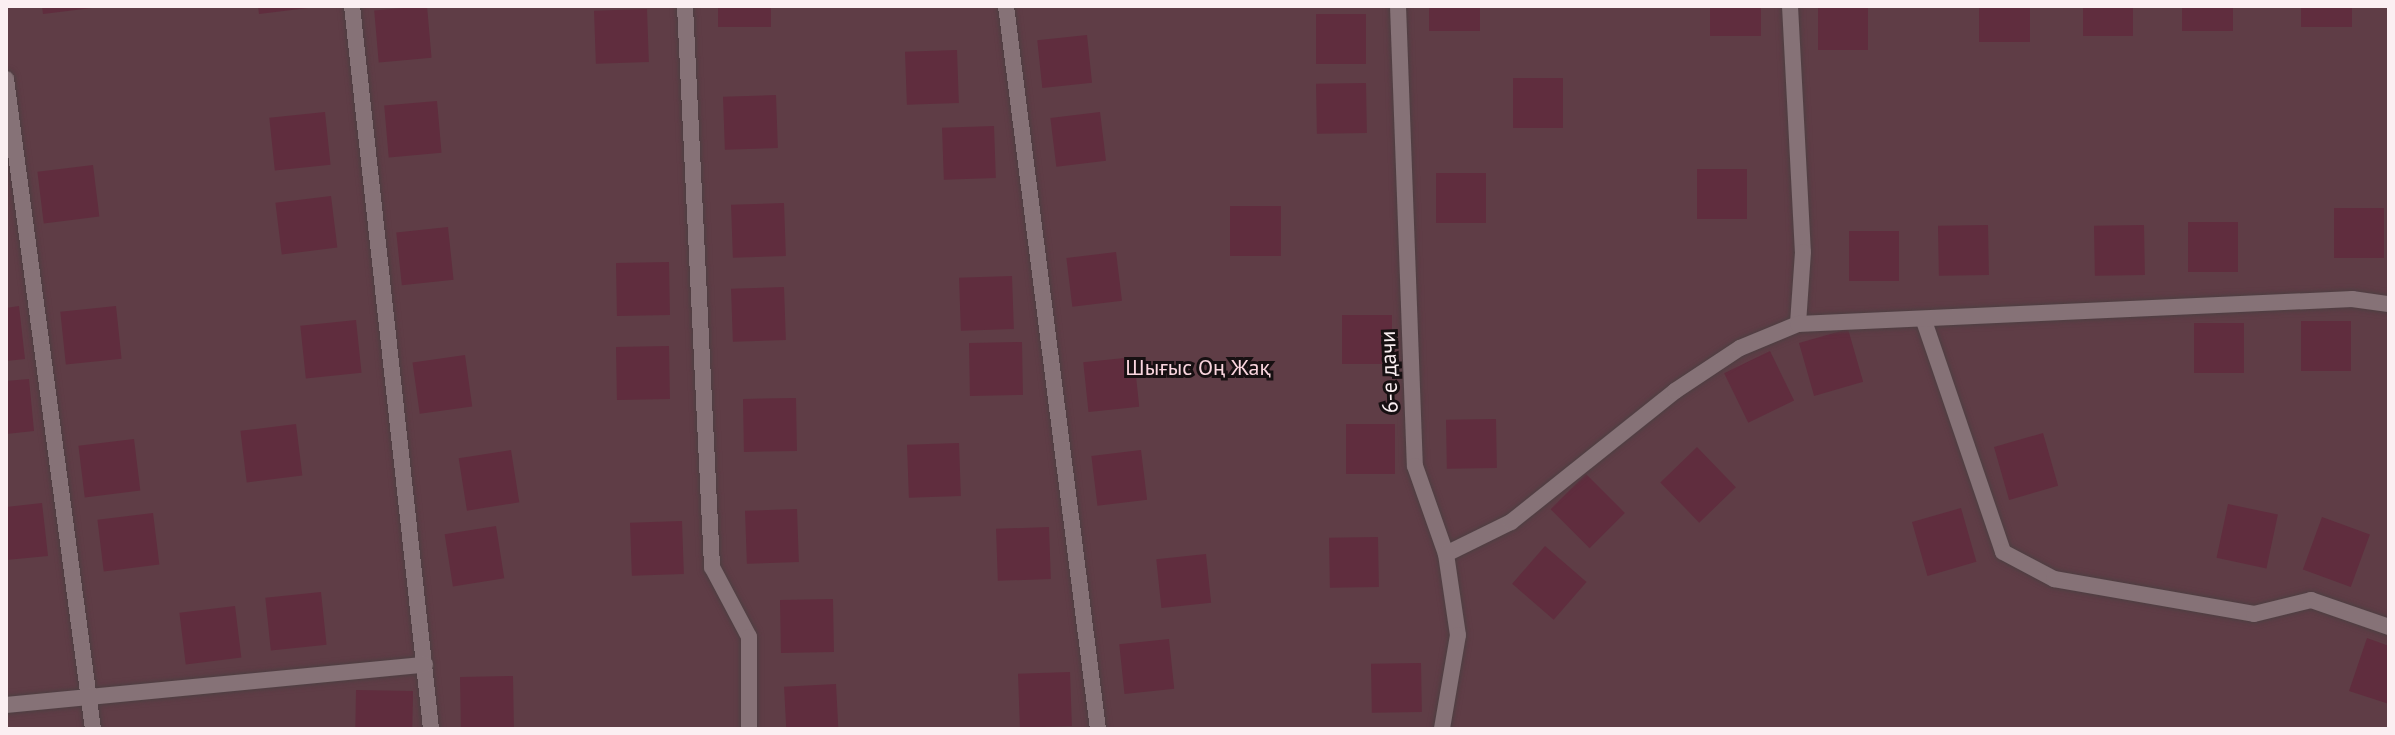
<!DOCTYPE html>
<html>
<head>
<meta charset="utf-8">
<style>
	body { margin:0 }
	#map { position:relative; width:2395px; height:735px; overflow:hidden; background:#352429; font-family:"PT Sans",sans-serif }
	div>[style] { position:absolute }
	.green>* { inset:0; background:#5f3d46; transform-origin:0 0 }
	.building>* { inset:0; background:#602d3e; transform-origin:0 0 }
	.roads { filter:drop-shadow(0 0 2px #4d3f42) drop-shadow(0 0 2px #4d3f42) }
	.service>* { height:16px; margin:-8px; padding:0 8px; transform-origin:8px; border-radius:8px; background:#867277 }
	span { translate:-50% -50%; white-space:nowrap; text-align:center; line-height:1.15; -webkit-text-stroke:6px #171012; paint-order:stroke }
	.park-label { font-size:22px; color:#fad6df }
	.street-label { font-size:22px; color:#fbeff2 }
	.frame { position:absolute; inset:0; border:8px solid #fbeff2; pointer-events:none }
</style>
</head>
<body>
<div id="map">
	<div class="green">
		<div style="left:6px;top:6px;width:2383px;height:723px"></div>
	</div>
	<div class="building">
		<div style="clip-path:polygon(42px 6px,92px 6px,92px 8px,43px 14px)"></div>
		<div style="clip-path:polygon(258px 6px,308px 6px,308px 8px,259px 14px)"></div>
		<div style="left:427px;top:6px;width:52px;height:53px;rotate:85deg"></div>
		<div style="left:718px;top:6px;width:53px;height:21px"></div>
		<div style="left:1429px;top:6px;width:51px;height:25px"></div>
		<div style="left:1710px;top:6px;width:51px;height:30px"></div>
		<div style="left:1818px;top:6px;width:50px;height:44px"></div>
		<div style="left:1979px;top:6px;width:51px;height:36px"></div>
		<div style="left:2083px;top:6px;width:50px;height:30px"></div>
		<div style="left:2182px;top:6px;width:51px;height:25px"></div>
		<div style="left:2301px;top:6px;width:51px;height:21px"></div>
		<div style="left:647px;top:9px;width:53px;height:53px;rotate:88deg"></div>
		<div style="left:1316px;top:14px;width:50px;height:50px"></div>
		<div style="left:1087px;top:35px;width:48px;height:50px;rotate:84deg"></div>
		<div style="left:957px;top:50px;width:53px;height:52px;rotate:88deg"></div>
		<div style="left:1513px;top:78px;width:50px;height:50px"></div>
		<div style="left:1366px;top:83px;width:50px;height:50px;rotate:89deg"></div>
		<div style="left:776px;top:95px;width:53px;height:53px;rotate:88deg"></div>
		<div style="left:437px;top:101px;width:52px;height:53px;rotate:85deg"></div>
		<div style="left:325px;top:112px;width:53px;height:56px;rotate:84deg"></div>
		<div style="left:1100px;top:112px;width:49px;height:50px;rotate:83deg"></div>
		<div style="left:994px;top:126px;width:52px;height:52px;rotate:88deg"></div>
		<div style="left:93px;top:165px;width:52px;height:56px;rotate:83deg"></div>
		<div style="left:1697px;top:169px;width:50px;height:50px"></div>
		<div style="left:1436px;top:173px;width:50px;height:50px"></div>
		<div style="left:331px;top:196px;width:52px;height:56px;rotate:83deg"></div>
		<div style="left:784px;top:203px;width:53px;height:53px;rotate:88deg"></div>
		<div style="left:1230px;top:206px;width:51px;height:50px"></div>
		<div style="left:2334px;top:208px;width:50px;height:50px"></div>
		<div style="left:2188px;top:222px;width:50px;height:50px"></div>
		<div style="left:1988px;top:225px;width:50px;height:50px;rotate:89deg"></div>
		<div style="left:2144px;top:225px;width:50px;height:50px;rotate:89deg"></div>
		<div style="left:448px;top:227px;width:53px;height:52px;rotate:84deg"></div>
		<div style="left:1899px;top:231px;width:50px;height:50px;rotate:90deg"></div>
		<div style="left:1116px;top:252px;width:49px;height:50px;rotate:83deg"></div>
		<div style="left:669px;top:262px;width:53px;height:53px;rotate:89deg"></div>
		<div style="left:1012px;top:276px;width:53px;height:53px;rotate:88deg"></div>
		<div style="left:784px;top:287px;width:53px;height:53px;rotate:88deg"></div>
		<div style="clip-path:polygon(19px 306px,25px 359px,6px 361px,6px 308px)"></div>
		<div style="left:116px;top:306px;width:53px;height:56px;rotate:84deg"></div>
		<div style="left:1392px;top:315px;width:49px;height:50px;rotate:90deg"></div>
		<div style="left:356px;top:320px;width:53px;height:56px;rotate:84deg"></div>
		<div style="left:2301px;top:321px;width:50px;height:50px"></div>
		<div style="left:2194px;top:323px;width:50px;height:50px"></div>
		<div style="left:1848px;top:329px;width:55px;height:51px;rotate:74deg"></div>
		<div style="left:1022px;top:342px;width:53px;height:53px;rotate:89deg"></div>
		<div style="left:669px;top:346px;width:53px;height:53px;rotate:89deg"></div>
		<div style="left:1770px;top:351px;width:55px;height:51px;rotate:64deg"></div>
		<div style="left:465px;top:355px;width:52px;height:53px;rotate:82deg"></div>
		<div style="left:1134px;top:357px;width:50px;height:51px;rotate:84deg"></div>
		<div style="clip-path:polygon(29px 379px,34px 431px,6px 434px,6px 381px)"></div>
		<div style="left:796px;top:398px;width:53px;height:53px;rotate:89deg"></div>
		<div style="left:1496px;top:419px;width:49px;height:50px;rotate:89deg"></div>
		<div style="left:296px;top:424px;width:52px;height:56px;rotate:83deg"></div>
		<div style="left:1346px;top:424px;width:49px;height:50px"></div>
		<div style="left:2043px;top:433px;width:55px;height:51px;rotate:74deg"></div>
		<div style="left:134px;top:439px;width:52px;height:56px;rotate:83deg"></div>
		<div style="left:959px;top:443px;width:53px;height:52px;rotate:88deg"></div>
		<div style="left:1697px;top:447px;width:56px;height:51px;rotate:46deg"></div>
		<div style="left:511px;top:450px;width:53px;height:53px;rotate:81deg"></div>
		<div style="left:1141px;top:450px;width:50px;height:50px;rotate:83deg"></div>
		<div style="left:1586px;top:474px;width:55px;height:50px;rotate:45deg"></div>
		<div style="clip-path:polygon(42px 503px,48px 556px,6px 560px,6px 507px)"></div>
		<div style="left:2228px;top:504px;width:51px;height:55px;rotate:12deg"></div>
		<div style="left:1961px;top:508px;width:56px;height:51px;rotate:74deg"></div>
		<div style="left:797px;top:509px;width:53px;height:52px;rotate:88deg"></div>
		<div style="left:153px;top:513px;width:52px;height:56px;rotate:83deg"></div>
		<div style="left:2322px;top:517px;width:51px;height:56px;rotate:20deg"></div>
		<div style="left:682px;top:521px;width:53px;height:52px;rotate:88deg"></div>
		<div style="left:496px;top:526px;width:53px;height:52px;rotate:81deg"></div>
		<div style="left:1049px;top:527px;width:52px;height:53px;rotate:88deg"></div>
		<div style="left:1378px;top:537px;width:50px;height:49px;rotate:89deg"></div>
		<div style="left:1545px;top:546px;width:55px;height:50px;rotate:41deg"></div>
		<div style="left:1206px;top:554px;width:49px;height:50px;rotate:84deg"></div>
		<div style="left:321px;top:592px;width:53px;height:56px;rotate:84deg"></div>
		<div style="left:833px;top:599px;width:53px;height:53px;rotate:89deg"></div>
		<div style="left:235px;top:606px;width:52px;height:56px;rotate:83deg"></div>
		<div style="clip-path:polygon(2367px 638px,2389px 646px,2389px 704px,2349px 691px)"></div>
		<div style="left:1169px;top:639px;width:50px;height:50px;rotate:84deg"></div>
		<div style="left:1421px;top:663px;width:49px;height:50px;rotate:89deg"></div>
		<div style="left:1070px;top:672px;width:54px;height:52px;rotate:88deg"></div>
		<div style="left:513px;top:676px;width:53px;height:53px;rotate:89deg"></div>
		<div style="left:836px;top:684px;width:45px;height:52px;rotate:87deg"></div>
		<div style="left:356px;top:690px;width:57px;height:39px;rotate:1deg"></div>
	</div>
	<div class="roads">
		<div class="service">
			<div style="left:352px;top:6px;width:727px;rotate:83.76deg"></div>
			<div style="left:685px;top:6px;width:562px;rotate:87.24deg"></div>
			<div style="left:712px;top:567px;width:79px;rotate:62.1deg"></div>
			<div style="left:749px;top:637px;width:92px;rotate:90deg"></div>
			<div style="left:1006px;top:6px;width:729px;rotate:82.75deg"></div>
			<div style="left:1398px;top:6px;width:460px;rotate:87.9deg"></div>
			<div style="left:1415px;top:466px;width:93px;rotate:70.6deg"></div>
			<div style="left:1446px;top:554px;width:82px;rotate:81.6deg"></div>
			<div style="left:1458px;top:635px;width:95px;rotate:99.7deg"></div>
			<div style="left:1790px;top:6px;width:246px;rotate:87deg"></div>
			<div style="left:1803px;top:252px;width:72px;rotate:94deg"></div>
			<div style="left:6px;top:79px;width:656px;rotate:82.38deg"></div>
			<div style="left:1924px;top:321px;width:244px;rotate:71.1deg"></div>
			<div style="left:2003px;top:552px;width:58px;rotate:27.9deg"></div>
			<div style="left:2054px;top:579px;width:203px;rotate:9.9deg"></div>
			<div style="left:2254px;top:614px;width:59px;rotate:-13.8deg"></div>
			<div style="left:2311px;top:600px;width:83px;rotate:19.1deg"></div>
			<div style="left:1446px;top:554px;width:72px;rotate:-26.2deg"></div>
			<div style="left:1511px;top:522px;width:210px;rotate:-38.6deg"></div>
			<div style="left:1675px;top:391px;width:78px;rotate:-33.5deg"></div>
			<div style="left:1740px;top:348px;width:63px;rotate:-22.5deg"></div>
			<div style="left:1798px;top:324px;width:555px;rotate:-2.58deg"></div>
			<div style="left:2352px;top:299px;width:37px;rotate:8deg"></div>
			<div style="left:6px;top:705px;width:421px;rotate:-5.5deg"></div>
		</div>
	</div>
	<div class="park-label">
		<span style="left:1198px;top:368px">Шығыс Оң Жақ</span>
	</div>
	<div class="street-label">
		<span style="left:1389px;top:372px;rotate:-92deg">6-е дачи</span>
	</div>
	<div class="frame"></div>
</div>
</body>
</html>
